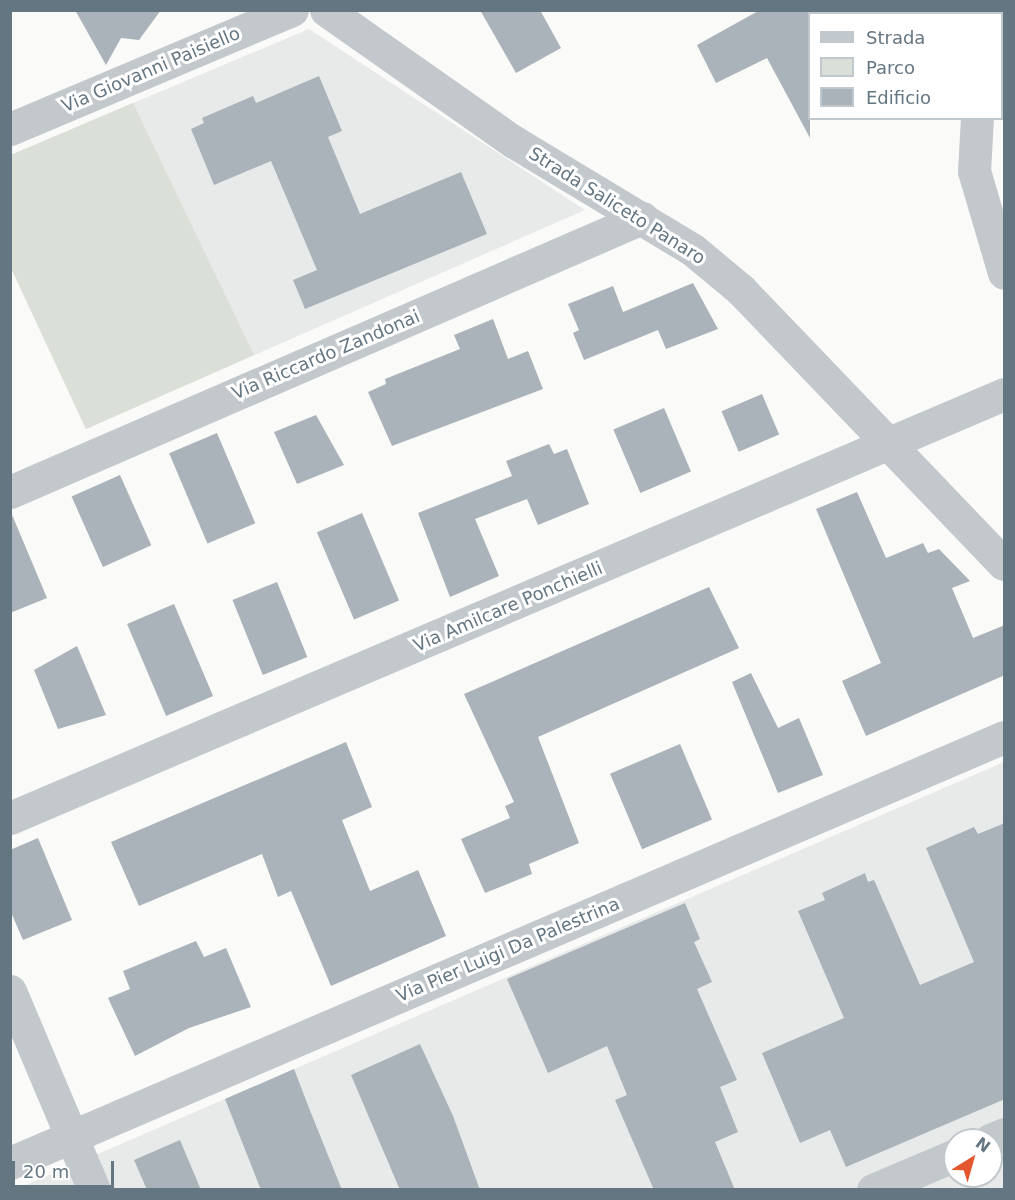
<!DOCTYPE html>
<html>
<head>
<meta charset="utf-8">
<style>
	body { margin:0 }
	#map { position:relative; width:1015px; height:1200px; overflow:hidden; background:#fafaf8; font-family:"DejaVu Sans",sans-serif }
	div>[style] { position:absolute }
	.built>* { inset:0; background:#e8e9e9 }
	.green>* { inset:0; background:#dadfd7 }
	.building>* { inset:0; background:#aab3b9; transform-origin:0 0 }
	.minor>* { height:33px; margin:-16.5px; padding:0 16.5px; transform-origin:16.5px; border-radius:16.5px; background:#c3c8cc }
	.tertiary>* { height:33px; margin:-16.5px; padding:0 16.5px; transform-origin:16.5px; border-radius:16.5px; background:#c3c8cc }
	span { translate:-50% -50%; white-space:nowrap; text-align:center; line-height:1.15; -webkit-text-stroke:6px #fff; paint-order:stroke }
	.street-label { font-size:18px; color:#657683 }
	.frame { position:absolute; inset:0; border:12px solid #657683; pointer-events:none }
	.legend { position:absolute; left:808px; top:12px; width:195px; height:108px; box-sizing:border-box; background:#fff; border:2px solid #c1c8cd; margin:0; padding:8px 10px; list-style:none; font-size:18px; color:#657683 }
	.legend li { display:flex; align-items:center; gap:12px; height:30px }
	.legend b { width:30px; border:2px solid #c1c8cd }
	.north { position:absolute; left:943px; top:1128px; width:60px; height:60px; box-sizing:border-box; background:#fff; border:2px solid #c1c8cd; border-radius:50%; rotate:37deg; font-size:16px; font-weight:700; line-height:24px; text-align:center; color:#657683 }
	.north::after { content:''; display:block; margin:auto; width:21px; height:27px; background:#e4572e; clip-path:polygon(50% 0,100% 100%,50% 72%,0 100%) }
	.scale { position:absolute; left:12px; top:1161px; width:102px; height:27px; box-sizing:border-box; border:3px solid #657683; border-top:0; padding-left:8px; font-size:18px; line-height:21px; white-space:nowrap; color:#657683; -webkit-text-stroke:4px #fff; paint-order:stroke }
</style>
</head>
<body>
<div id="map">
	<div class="built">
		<div style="clip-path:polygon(309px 29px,585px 210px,86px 429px,11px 268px,10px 155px)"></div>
		<div style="clip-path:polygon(evenodd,1004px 762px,1004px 1189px,17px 1189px,1004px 762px,955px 1140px,991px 1140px,991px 1176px,955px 1176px,955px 1140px)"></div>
	</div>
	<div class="green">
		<div style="clip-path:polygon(133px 103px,254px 355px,86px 429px,11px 268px,11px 155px)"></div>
	</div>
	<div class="building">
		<div style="clip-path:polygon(75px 10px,161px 10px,139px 40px,121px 38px,106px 65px)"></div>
		<div style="clip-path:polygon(480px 10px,540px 10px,561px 48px,516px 73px)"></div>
		<div style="clip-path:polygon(760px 10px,810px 10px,810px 138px,767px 58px,716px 83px,697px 45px)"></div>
		<div style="clip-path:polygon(319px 76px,342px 131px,328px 137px,360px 214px,461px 172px,487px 234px,305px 309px,293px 280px,317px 270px,271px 161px,214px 185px,191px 129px,204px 123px,202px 118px,253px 96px,256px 103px)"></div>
		<div style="clip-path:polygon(693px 283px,718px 329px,666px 349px,658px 330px,584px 360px,573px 333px,579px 330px,568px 304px,613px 286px,623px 312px)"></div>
		<div style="clip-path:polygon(493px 319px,508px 359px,528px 351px,543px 389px,392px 446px,368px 392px,386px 384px,385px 379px,460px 349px,454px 335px)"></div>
		<div style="left:762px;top:394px;width:44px;height:44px;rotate:67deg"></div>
		<div style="left:664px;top:408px;width:69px;height:55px;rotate:67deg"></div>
		<div style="clip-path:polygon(316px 415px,344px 465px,297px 484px,274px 432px)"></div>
		<div style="left:217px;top:433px;width:98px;height:52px;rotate:67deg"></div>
		<div style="clip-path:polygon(549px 444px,554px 454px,567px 449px,589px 504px,538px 525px,527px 499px,475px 519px,499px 576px,450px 597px,418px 513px,512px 476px,506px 461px)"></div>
		<div style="left:120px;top:475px;width:77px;height:53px;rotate:66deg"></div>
		<div style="clip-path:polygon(857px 492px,886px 558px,923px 543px,928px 553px,939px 549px,970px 581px,952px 588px,973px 638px,1005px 625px,1005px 675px,866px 736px,842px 681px,881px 663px,816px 509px)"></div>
		<div style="clip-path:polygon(10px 510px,47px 598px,10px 613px)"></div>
		<div style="left:362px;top:513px;width:95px;height:49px;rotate:67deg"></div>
		<div style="left:277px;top:582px;width:81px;height:48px;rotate:68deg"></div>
		<div style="clip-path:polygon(709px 587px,739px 648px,538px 737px,579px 843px,529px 864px,532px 874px,485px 893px,461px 839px,510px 818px,505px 806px,514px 802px,464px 694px)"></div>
		<div style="left:174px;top:604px;width:100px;height:51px;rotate:67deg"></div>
		<div style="clip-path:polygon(77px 646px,106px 715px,58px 729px,34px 670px)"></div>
		<div style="clip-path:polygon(751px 673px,778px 728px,799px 718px,823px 775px,778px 793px,732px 682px)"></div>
		<div style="clip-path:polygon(346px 742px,372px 807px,342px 820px,370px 891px,418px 870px,446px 936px,331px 986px,291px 891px,278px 897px,262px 854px,139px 906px,111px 842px)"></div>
		<div style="left:680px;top:744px;width:82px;height:76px;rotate:67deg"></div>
		<div style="clip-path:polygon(1005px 823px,1005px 1099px,846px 1167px,830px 1130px,800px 1143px,762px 1053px,844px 1018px,798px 911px,825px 900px,822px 893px,865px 873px,868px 882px,874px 880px,920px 985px,974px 962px,926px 848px,974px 827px,978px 834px)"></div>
		<div style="clip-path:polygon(38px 838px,72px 920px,23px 940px,10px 910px,10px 850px)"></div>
		<div style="clip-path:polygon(685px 903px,700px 939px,694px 942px,712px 982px,697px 989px,737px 1080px,720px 1087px,738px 1132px,715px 1142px,735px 1190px,654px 1190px,615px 1100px,627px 1095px,607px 1046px,548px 1073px,507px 979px)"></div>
		<div style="clip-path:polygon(196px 941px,204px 957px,226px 948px,251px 1007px,189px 1028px,135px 1056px,108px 998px,130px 989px,123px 971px)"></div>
		<div style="clip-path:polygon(420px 1044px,453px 1116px,480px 1190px,400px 1190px,351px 1075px)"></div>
		<div style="clip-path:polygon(294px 1069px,309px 1108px,342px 1190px,261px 1190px,225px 1099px)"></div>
		<div style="clip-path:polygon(180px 1140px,201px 1190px,147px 1190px,134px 1160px)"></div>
	</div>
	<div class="minor">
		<div style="left:326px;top:10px;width:230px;rotate:35.1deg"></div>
		<div style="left:514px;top:142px;width:209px;rotate:31.1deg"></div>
		<div style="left:693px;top:250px;width:61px;rotate:39.7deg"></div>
		<div style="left:740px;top:289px;width:381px;rotate:46.2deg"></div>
		<div style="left:984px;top:14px;width:4px;rotate:-90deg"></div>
		<div style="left:977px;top:118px;width:53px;rotate:93.2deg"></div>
		<div style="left:974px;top:171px;width:106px;rotate:73.6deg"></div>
		<div style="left:10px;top:129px;width:306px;rotate:-22.9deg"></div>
		<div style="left:10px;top:492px;width:689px;rotate:-23.44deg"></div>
		<div style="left:10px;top:818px;width:1081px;rotate:-23.1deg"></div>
		<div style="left:990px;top:1140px;width:15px;rotate:-23deg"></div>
		<div style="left:10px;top:1163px;width:1081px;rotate:-23.2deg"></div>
		<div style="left:873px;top:1190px;width:89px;rotate:-23.1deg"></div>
	</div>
	<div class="tertiary">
		<div style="left:10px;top:991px;width:216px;rotate:67.1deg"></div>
	</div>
	<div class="street-label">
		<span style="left:151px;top:70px;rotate:-23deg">Via Giovanni Paisiello</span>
		<span style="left:617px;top:206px;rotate:32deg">Strada Saliceto Panaro</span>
		<span style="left:326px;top:355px;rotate:-23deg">Via Riccardo Zandonai</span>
		<span style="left:508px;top:607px;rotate:-23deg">Via Amilcare Ponchielli</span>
		<span style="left:508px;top:950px;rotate:-23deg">Via Pier Luigi Da Palestrina</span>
	</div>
	<div class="frame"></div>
	<ul class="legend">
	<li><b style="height:8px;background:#c3c8cc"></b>Strada</li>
	<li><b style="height:16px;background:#dadfd7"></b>Parco</li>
	<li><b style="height:16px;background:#aab3b9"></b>Edificio</li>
	</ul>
	<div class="north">N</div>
	<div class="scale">20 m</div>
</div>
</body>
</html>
